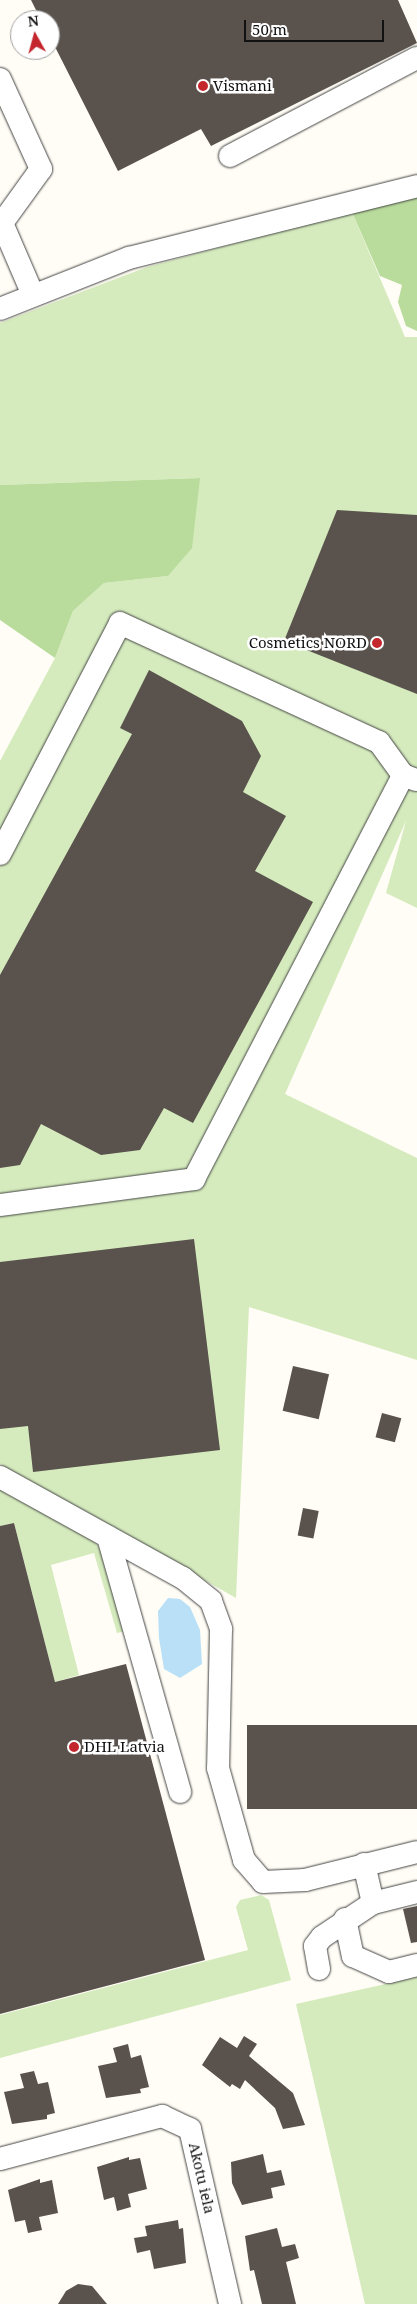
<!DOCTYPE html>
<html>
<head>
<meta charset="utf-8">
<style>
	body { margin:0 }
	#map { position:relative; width:417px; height:2304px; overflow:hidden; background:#fffdf5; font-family:"Noto Serif",serif }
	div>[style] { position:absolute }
	.green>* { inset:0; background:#d5ebbd }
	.forest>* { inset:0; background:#b9dc9c }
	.water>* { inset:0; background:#b9e0f7 }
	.building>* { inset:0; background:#5a524d; transform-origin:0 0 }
	.roads { filter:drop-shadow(0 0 1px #444) drop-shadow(0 0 1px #444) }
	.minor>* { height:22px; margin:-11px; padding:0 11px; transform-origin:11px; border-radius:11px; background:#fff }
	.dots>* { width:14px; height:14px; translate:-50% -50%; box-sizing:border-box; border:2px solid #fff; border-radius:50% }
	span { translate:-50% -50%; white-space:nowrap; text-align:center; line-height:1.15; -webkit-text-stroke:5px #fff; paint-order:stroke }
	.poi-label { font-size:15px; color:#111 }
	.left { translate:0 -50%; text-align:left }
	.right { translate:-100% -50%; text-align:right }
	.street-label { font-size:15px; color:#111 }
	.north { position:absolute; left:10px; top:10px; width:50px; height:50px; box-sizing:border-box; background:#fff; border:1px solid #a0a0a0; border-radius:50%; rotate:353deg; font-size:14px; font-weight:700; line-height:20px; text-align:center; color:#111 }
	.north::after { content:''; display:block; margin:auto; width:18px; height:22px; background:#c4262e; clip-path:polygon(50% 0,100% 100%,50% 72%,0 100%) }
	.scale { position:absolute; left:244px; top:20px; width:140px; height:22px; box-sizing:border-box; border:2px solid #111; border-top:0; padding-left:6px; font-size:15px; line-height:18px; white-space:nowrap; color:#111; -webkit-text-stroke:4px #fff; paint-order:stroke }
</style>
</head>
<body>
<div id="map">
	<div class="green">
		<div style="clip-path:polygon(352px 212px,405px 337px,417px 337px,417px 908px,386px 893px,406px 821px,285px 1094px,417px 1158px,417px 1360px,249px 1307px,236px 1598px,0 1464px,0 761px,55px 658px,73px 611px,104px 583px,168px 576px,199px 478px,0 485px,0 323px,147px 267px)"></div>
		<div style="clip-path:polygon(0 1489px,94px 1541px,108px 1559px,126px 1631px,117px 1633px,94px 1553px,51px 1565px,79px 1675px,55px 1682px,14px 1523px,0 1526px)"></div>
		<div style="clip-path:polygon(261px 1895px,269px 1900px,291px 1980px,0 2058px,0 2015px,248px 1950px,236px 1907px,240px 1900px)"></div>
		<div style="clip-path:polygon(417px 1977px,417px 2304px,365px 2304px,296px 2004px)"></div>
	</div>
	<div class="forest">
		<div style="clip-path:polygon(417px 192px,417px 331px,406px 326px,398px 302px,402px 285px,380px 276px,352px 212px)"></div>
		<div style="clip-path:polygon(200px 478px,192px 548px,168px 576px,104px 583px,73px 611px,55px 658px,0 620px,0 485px)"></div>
	</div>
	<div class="water">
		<div style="clip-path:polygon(168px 1598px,180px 1599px,190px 1607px,200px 1630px,202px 1664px,180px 1678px,164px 1669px,159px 1638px,158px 1611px)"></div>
	</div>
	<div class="building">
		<div style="clip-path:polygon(31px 0,398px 0,417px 43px,211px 146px,201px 129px,118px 171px,50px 37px,50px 20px,41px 20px)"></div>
		<div style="clip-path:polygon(337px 510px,417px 515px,417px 694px,284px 641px)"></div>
		<div style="clip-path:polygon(149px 670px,242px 721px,261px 756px,243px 792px,286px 816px,255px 871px,313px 902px,193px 1123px,164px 1108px,140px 1150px,101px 1155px,41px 1124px,20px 1165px,0 1168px,0 975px,132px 734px,120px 728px)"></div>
		<div style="clip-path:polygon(194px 1239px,220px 1450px,33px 1472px,28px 1426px,0 1429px,0 1262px)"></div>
		<div style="left:293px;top:1366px;width:37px;height:46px;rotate:13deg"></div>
		<div style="left:382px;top:1413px;width:20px;height:25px;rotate:15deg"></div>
		<div style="left:303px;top:1508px;width:16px;height:28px;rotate:11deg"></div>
		<div style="clip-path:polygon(14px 1523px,55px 1682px,126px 1664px,205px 1960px,0 2014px,0 1526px)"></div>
		<div style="left:417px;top:1725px;width:84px;height:170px;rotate:90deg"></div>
		<div style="clip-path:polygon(417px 1906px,417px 1942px,411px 1943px,403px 1909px)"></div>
		<div style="clip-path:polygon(244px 2036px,257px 2044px,249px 2056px,293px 2093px,305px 2125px,283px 2129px,275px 2108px,245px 2080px,240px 2089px,232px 2084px,230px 2087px,202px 2065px,220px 2037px,237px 2048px)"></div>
		<div style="clip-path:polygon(128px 2044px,131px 2058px,141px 2055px,149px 2087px,140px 2089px,141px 2093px,106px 2098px,98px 2066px,117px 2062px,113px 2048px)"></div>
		<div style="clip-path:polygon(34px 2071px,38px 2084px,48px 2082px,55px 2113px,47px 2115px,47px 2119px,12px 2124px,4px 2092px,24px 2088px,20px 2074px)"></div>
		<div style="clip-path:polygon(263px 2154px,267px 2173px,281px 2170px,285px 2185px,271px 2188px,273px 2198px,242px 2205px,232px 2183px,231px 2162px)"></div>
		<div style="clip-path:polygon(129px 2157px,129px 2160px,140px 2158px,147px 2189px,128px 2194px,131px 2207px,117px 2211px,114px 2197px,104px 2200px,97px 2167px)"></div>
		<div style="clip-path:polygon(40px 2179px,40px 2183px,52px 2180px,58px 2213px,39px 2217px,42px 2230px,28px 2233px,25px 2220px,15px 2222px,8px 2190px)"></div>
		<div style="clip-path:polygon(178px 2220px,179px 2229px,183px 2228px,186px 2263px,154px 2269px,150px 2250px,137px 2253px,134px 2238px,147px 2236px,145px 2226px)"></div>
		<div style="clip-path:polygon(277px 2228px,282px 2247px,295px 2244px,299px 2258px,286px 2262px,296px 2304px,262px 2304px,254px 2270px,250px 2271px,245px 2236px)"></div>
		<div style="clip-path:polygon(78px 2284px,92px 2286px,107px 2304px,58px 2304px,66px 2291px)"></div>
	</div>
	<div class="roads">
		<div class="minor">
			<div style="left:0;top:79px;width:99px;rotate:65.5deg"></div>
			<div style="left:41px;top:169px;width:67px;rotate:125.8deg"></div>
			<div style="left:2px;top:223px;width:78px;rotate:66.7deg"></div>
			<div style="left:230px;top:156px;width:211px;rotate:-27.7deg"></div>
			<div style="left:0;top:309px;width:139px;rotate:-21.6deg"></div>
			<div style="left:129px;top:258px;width:297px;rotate:-14deg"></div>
			<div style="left:0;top:854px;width:260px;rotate:-62.5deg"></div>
			<div style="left:120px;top:623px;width:285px;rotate:24.7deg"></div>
			<div style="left:379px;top:742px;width:41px;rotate:54deg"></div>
			<div style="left:403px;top:775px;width:14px;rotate:21deg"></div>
			<div style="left:0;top:1205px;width:196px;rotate:-7.6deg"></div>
			<div style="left:194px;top:1179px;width:455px;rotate:-62.6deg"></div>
			<div style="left:0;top:1477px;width:209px;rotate:28.9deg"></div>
			<div style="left:183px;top:1578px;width:36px;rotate:39deg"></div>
			<div style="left:211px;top:1601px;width:30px;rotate:70deg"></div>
			<div style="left:221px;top:1629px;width:139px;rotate:91.2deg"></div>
			<div style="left:218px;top:1768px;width:96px;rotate:74.2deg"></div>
			<div style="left:244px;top:1860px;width:29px;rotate:49deg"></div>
			<div style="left:263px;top:1882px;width:42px;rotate:-2.7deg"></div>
			<div style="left:305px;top:1880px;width:115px;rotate:-14deg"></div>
			<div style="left:108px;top:1537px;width:265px;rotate:74.2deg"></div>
			<div style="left:373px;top:1903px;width:45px;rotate:-14deg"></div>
			<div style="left:345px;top:1919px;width:38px;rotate:78deg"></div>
			<div style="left:353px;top:1956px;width:39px;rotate:24deg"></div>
			<div style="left:389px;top:1972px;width:29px;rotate:-14deg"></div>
			<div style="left:319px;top:1969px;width:23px;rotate:-100deg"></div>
			<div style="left:315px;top:1946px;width:11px;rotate:-52deg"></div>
			<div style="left:322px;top:1937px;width:61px;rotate:-33.7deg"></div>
			<div style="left:373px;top:1903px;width:40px;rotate:-103deg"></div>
			<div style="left:0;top:2159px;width:168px;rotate:-14.9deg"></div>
			<div style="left:162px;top:2116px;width:31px;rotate:25deg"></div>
			<div style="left:190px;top:2129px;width:180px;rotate:77.1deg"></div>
		</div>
	</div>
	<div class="dots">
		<div style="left:203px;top:86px;background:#c4262e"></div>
		<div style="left:377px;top:643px;background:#c4262e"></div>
		<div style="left:74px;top:1747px;background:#c4262e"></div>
	</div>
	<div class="poi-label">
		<span class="left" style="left:213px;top:86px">Vismani</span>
		<span class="right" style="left:367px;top:643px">Cosmetics NORD</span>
		<span class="left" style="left:84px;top:1747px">DHL Latvia</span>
	</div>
	<div class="street-label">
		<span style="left:202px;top:2178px;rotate:77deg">Akotu iela</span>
	</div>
	<div class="north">N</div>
	<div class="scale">50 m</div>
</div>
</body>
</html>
